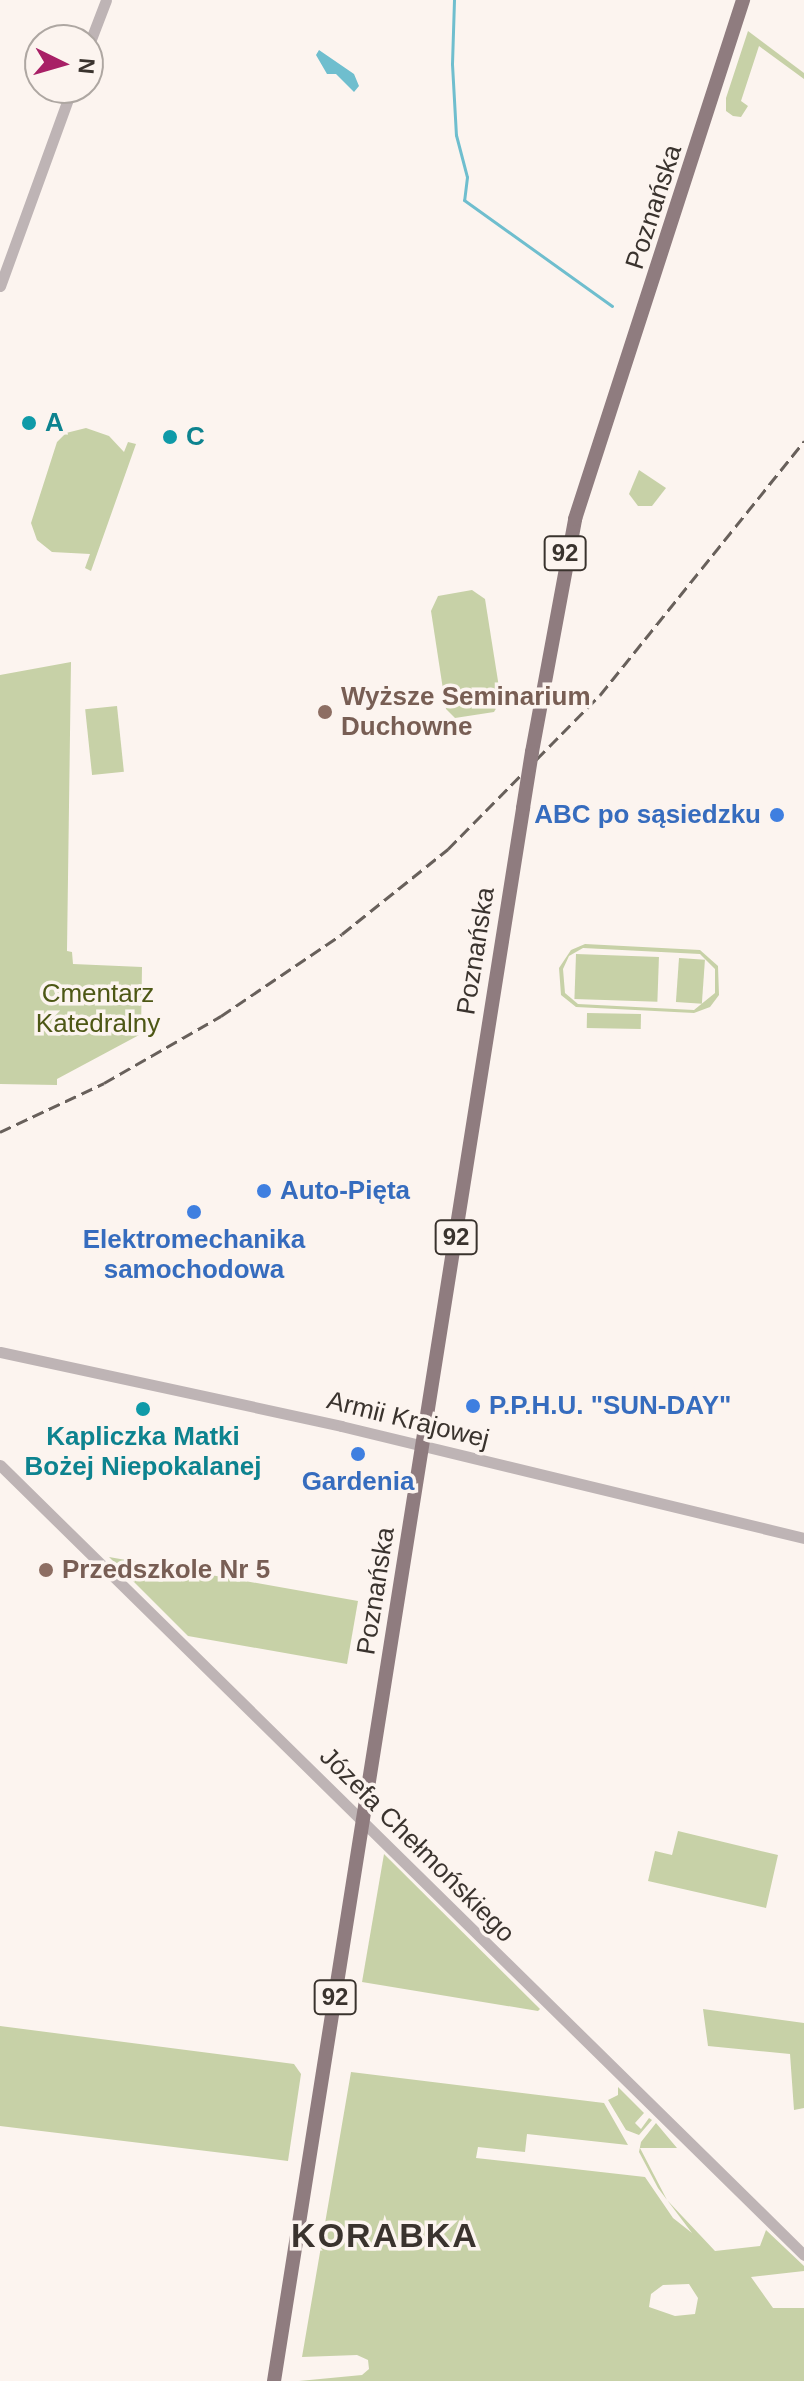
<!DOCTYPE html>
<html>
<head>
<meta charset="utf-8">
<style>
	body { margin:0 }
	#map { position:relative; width:804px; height:2381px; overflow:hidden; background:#fcf4ef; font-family:Arial,sans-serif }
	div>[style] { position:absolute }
	.green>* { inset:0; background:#c7d1a7; transform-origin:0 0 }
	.water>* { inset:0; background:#6fbece }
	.stream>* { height:3px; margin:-1.5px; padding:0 1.5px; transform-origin:1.5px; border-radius:1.5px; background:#6fbece }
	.minor>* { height:11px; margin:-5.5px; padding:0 5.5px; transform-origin:5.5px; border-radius:5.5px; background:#beb4b5 }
	.major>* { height:14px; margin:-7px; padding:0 7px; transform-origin:7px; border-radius:7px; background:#8f7c7f }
	.rail>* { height:3px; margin-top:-1.5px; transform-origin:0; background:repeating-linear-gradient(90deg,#68605b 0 12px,transparent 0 18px) }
	.major-bridge>* { height:14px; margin:-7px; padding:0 7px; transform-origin:7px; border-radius:7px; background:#8f7c7f }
	.dots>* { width:22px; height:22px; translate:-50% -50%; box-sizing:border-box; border:4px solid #fcf4ef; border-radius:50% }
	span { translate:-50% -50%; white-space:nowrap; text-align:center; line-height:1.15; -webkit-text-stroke:7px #fcf4ef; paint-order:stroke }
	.shield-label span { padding:2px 6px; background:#fcf4ef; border:2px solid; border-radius:6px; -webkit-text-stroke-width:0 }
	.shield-label { font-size:24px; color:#3a332e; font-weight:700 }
	.street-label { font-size:26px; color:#3a332e }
	.culture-label { font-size:26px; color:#0d838f; font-weight:700 }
	.left { translate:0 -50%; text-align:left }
	.education-label { font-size:26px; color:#785e54; font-weight:700 }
	.shop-label { font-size:26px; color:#366cbe; font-weight:700 }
	.right { translate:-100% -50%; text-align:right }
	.park-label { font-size:26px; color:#4d5715 }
	.district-label { font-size:34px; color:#3a332e; font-weight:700; letter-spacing:2px }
	.north { position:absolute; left:24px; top:24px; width:80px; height:80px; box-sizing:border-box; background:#fcf4ef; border:2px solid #aea7a2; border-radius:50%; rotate:95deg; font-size:22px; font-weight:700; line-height:32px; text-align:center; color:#3a332e }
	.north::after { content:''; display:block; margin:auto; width:28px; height:36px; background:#a82066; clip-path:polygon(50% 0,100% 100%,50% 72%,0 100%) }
</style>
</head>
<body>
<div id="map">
	<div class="green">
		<div style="clip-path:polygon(748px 31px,804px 73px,804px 79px,759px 46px,741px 101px,748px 106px,741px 117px,733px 116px,726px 111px,726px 98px)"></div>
		<div style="clip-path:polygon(86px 428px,109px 436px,124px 452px,128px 442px,136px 444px,91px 571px,85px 568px,90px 554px,52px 552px,37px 540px,31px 523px,57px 442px,66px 433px)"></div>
		<div style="clip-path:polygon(639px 470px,666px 488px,652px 506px,638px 506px,629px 494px)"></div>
		<div style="clip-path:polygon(472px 590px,485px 599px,501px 700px,494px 712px,455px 718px,446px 709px,431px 611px,438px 596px)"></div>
		<div style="clip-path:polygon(71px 662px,67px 951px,72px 952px,73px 964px,142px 967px,141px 1034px,57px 1079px,57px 1085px,0 1084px,0 675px)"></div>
		<div style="left:117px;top:706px;width:66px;height:32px;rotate:84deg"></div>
		<div style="clip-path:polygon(evenodd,585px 944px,700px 950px,718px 966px,719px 995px,710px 1007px,694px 1013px,576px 1007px,561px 995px,559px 968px,571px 950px,585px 944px,583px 948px,700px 954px,715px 969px,715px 993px,694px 1010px,578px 1004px,565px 993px,563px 969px,569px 956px,583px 948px)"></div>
		<div style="left:576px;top:954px;width:83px;height:45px;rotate:2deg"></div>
		<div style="left:679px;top:958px;width:26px;height:44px;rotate:4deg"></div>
		<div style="left:587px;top:1013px;width:54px;height:15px;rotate:1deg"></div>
		<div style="clip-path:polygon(109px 1557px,358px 1601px,347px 1664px,188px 1636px)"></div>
		<div style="clip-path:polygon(678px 1831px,778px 1855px,766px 1908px,648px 1881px,655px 1851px,672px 1855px)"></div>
		<div style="clip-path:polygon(384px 1854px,540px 2009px,538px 2011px,362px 1982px)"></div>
		<div style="clip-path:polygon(703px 2009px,804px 2023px,804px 2108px,794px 2110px,790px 2054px,708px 2046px)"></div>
		<div style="clip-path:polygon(0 2026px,294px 2064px,301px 2074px,288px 2161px,0 2126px)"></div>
		<div style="clip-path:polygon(evenodd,351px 2072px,604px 2103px,628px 2145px,527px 2134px,525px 2152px,478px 2147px,476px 2158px,645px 2177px,673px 2218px,692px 2233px,658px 2188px,639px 2152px,641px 2142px,656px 2123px,677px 2148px,640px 2148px,667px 2200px,715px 2251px,760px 2246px,766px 2230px,804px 2266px,804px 2271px,751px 2277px,773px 2308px,804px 2308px,804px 2381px,299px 2381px,362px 2375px,369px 2369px,368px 2360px,357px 2355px,302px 2357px,351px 2072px,689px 2284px,698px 2298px,695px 2314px,675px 2316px,649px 2307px,651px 2294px,663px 2285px,689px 2284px)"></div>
		<div style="clip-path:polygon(618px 2087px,644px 2113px,635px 2123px,641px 2129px,649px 2118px,652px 2120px,639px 2135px,626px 2130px,608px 2100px,618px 2095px)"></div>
	</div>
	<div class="water">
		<div style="clip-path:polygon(319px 50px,354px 74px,359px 86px,354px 92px,336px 74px,327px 74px,316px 55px)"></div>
	</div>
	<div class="stream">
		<div style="left:454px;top:0;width:64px;rotate:91.8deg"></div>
		<div style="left:452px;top:64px;width:71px;rotate:86.8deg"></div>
		<div style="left:456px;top:135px;width:43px;rotate:75.3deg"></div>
		<div style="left:467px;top:177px;width:23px;rotate:97deg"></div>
		<div style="left:464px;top:200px;width:182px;rotate:35.6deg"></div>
	</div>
	<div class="minor">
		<div style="left:88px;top:47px;width:50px;rotate:-69deg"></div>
		<div style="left:0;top:286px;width:211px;rotate:-70deg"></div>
		<div style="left:0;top:1352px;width:349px;rotate:12.2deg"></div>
		<div style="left:341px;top:1426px;width:476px;rotate:13.6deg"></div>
		<div style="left:0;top:1465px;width:1127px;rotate:44.5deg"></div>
	</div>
	<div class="major">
		<div style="left:532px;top:752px;width:237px;rotate:-79.5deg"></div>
		<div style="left:575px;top:519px;width:546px;rotate:-72.06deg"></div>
		<div style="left:274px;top:2381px;width:1593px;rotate:-81deg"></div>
	</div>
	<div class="rail">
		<div style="left:0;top:1132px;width:115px;rotate:-25.2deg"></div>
		<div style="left:104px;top:1083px;width:135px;rotate:-29.8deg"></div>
		<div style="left:221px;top:1016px;width:146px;rotate:-34.1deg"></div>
		<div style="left:342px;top:934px;width:136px;rotate:-38.7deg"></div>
		<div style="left:448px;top:849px;width:216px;rotate:-45.4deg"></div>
		<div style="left:600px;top:695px;width:326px;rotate:-51.2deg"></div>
	</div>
	<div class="major-bridge">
		<div style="left:523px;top:808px;width:57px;rotate:-80.9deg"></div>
	</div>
	<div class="dots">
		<div style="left:29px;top:423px;background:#0f9aa8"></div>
		<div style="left:170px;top:437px;background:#0f9aa8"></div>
		<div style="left:325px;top:712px;background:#8d6e63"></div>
		<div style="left:777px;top:815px;background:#3f7fe0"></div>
		<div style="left:264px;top:1191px;background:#3f7fe0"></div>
		<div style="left:194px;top:1212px;background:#3f7fe0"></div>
		<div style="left:473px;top:1406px;background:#3f7fe0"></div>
		<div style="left:143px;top:1409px;background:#0f9aa8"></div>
		<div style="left:358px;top:1454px;background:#3f7fe0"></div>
		<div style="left:46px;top:1570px;background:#8d6e63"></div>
	</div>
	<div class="shield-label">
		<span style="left:565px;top:553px">92</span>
		<span style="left:456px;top:1237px">92</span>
		<span style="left:335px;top:1997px">92</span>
	</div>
	<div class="street-label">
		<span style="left:654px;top:207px;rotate:-72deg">Poznańska</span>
		<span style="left:476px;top:951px;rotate:-81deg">Poznańska</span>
		<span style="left:408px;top:1420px;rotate:14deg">Armii Krajowej</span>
		<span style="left:376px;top:1591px;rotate:-81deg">Poznańska</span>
		<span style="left:417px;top:1845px;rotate:45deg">Józefa Chełmońskiego</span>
	</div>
	<div class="culture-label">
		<span class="left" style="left:45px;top:423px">A</span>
		<span class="left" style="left:186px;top:437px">C</span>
		<span style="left:143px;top:1452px">Kapliczka Matki<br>Bożej Niepokalanej</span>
	</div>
	<div class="education-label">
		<span class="left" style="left:341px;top:712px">Wyższe Seminarium<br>Duchowne</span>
		<span class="left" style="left:62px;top:1570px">Przedszkole Nr 5</span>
	</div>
	<div class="shop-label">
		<span class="right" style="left:761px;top:815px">ABC po sąsiedzku</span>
		<span class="left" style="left:280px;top:1191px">Auto-Pięta</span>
		<span style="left:194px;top:1255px">Elektromechanika<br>samochodowa</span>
		<span class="left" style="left:489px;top:1406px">P.P.H.U. "SUN-DAY"</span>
		<span style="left:358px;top:1482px">Gardenia</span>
	</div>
	<div class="park-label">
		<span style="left:98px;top:1009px">Cmentarz<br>Katedralny</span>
	</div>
	<div class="district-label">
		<span style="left:385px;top:2236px">KORABKA</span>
	</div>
	<div class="north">N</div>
</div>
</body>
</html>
